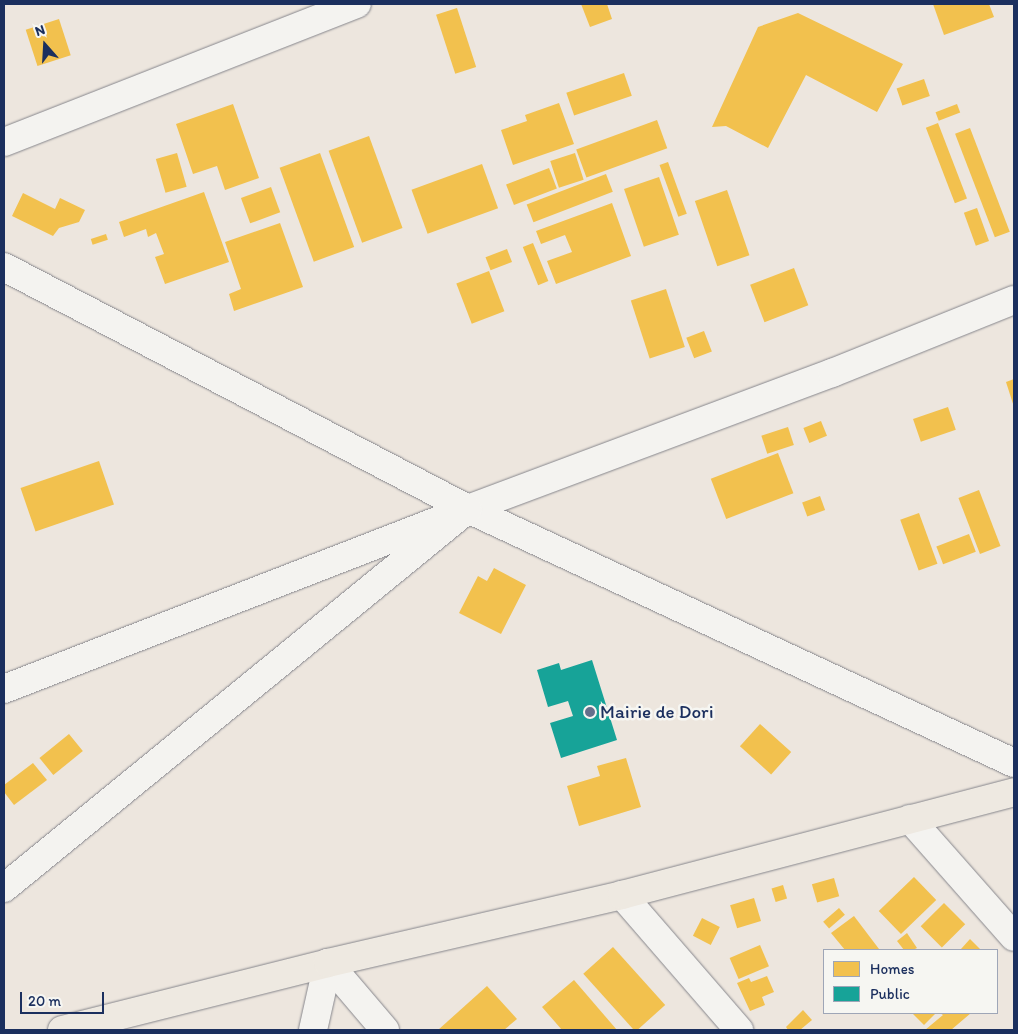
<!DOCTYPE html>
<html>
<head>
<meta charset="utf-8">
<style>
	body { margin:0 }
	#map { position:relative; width:1018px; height:1034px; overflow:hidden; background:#ede6de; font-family:Itim,sans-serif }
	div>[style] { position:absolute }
	.homes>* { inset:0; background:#f2c14e; transform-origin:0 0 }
	.public>* { inset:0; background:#17a398 }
	.roads { filter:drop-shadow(0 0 1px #86868c) drop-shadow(0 0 1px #86868c) }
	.minor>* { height:28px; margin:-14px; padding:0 14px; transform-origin:14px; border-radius:14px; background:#f4f3f0 }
	.secondary>* { height:28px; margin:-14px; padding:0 14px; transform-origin:14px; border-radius:14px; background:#f4f3f0 }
	.primary>* { height:28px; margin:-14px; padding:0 14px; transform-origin:14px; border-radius:14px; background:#eee9e1 }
	.dots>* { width:14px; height:14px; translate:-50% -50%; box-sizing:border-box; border:2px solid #f6f6f2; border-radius:50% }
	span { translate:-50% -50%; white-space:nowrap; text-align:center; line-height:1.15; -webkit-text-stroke:5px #f6f6f2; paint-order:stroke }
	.poi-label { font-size:19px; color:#1b2f5e }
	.left { translate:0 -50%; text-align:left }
	.frame { position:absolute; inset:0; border:5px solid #1b2f5e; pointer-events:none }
	.legend { position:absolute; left:823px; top:949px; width:175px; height:65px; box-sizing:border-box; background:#f6f6f2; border:1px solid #9ea6b7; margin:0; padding:6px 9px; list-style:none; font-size:15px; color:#1b2f5e }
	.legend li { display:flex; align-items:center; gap:10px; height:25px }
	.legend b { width:25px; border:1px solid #9ea6b7 }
	.north { position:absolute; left:20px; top:20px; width:50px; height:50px; -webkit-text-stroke:4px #f6f6f2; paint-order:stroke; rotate:341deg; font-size:14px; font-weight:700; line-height:20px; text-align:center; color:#1b2f5e }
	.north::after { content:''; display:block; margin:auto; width:18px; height:22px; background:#1b2f5e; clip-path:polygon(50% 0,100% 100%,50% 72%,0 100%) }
	.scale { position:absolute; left:20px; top:992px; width:84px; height:22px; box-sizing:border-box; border:2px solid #1b2f5e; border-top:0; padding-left:6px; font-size:15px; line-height:18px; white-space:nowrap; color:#1b2f5e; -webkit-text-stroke:4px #f6f6f2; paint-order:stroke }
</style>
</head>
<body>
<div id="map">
	<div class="homes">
		<div style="clip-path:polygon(581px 4px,607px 4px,612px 19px,590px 27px)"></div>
		<div style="clip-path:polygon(933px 4px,989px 4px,994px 17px,944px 35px)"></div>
		<div style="left:457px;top:8px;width:62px;height:22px;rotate:72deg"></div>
		<div style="clip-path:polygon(798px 13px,903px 64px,877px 112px,806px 75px,768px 148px,726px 126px,712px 127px,758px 27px)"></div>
		<div style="left:59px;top:19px;width:38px;height:35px;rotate:72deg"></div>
		<div style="left:624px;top:73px;width:24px;height:61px;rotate:71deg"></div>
		<div style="left:924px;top:79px;width:18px;height:29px;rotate:71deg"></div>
		<div style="clip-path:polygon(559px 103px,574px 144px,513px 165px,501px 130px,527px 121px,525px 115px)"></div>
		<div style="clip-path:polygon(233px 104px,259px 178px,225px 190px,217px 166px,193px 174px,176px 124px)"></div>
		<div style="left:957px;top:104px;width:9px;height:23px;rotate:69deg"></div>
		<div style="left:657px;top:120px;width:30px;height:86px;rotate:70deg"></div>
		<div style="left:938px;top:123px;width:81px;height:13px;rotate:69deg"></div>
		<div style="left:970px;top:128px;width:111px;height:16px;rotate:69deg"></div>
		<div style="left:369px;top:136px;width:98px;height:43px;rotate:70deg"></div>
		<div style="left:177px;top:153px;width:35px;height:22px;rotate:74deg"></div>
		<div style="left:320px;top:153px;width:100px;height:43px;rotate:70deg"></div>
		<div style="left:575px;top:153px;width:28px;height:26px;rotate:72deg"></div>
		<div style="left:668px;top:162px;width:55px;height:9px;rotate:70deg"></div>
		<div style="left:482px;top:164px;width:47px;height:75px;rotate:70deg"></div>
		<div style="left:549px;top:168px;width:22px;height:46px;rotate:69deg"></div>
		<div style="left:606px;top:174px;width:19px;height:85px;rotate:69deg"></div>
		<div style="left:659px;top:177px;width:61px;height:37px;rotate:71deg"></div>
		<div style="left:271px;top:187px;width:27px;height:32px;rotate:70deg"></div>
		<div style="left:727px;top:190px;width:69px;height:34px;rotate:71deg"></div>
		<div style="clip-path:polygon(204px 192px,229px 262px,165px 284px,155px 257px,164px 254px,156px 233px,148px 237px,146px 229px,124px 237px,119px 222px)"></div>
		<div style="clip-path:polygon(23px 193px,55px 209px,60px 198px,85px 210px,79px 222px,59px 228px,53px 236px,12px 216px)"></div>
		<div style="clip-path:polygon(612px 203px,631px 256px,556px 284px,547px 261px,572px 252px,565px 235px,541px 244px,536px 231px)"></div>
		<div style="left:977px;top:208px;width:35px;height:14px;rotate:70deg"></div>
		<div style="clip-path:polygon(280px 223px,303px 287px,234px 311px,229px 294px,241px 289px,225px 242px)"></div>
		<div style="left:106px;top:234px;width:6px;height:16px;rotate:72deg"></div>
		<div style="left:533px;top:243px;width:41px;height:11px;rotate:68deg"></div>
		<div style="left:507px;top:249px;width:14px;height:23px;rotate:69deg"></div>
		<div style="left:794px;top:268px;width:40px;height:47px;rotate:69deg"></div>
		<div style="left:489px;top:271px;width:43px;height:35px;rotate:69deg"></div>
		<div style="left:666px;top:289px;width:61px;height:37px;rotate:72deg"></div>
		<div style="left:704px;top:331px;width:22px;height:19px;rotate:69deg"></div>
		<div style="clip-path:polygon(1014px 379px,1014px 407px,1006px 382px)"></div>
		<div style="left:948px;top:407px;width:24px;height:37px;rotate:71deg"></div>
		<div style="left:821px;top:421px;width:16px;height:19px;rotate:68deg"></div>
		<div style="left:788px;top:427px;width:19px;height:28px;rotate:72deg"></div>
		<div style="left:778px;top:453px;width:43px;height:72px;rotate:69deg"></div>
		<div style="left:99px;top:461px;width:46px;height:83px;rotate:71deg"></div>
		<div style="left:979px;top:490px;width:60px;height:22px;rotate:69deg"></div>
		<div style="left:820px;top:496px;width:15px;height:19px;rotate:70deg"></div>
		<div style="left:919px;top:513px;width:54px;height:20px;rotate:70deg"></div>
		<div style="left:969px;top:534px;width:19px;height:35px;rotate:69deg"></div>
		<div style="clip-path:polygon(494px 568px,526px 585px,501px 634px,459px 613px,478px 576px,487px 581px)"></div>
		<div style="left:760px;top:724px;width:42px;height:30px;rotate:42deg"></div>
		<div style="left:69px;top:734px;width:22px;height:38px;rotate:51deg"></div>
		<div style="clip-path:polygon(626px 758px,641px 807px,579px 826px,567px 786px,600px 776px,597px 766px)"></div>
		<div style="clip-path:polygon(33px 763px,47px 780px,14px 805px,4px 792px,4px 785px)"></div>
		<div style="left:914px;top:877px;width:32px;height:49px;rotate:46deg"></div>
		<div style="left:834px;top:878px;width:19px;height:23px;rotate:74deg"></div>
		<div style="left:783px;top:885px;width:14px;height:12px;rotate:73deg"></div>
		<div style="left:754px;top:898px;width:24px;height:25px;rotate:73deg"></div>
		<div style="left:944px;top:903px;width:30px;height:33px;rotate:45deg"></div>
		<div style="left:839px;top:908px;width:9px;height:21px;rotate:49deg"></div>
		<div style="clip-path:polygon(854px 916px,879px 949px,877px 950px,845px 950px,831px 933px)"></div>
		<div style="left:702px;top:918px;width:20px;height:20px;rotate:27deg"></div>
		<div style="clip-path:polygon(907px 933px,917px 948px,913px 950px,904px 950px,897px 941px)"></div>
		<div style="clip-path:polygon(970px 939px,980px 949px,962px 950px,961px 949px)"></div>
		<div style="left:760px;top:945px;width:23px;height:33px;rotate:67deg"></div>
		<div style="left:613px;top:947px;width:78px;height:40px;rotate:48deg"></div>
		<div style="clip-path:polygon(767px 976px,774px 992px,762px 997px,765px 1005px,750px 1011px,737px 983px,749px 978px,751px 982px)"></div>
		<div style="clip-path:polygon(574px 980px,617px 1030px,562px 1030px,542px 1007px)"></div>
		<div style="clip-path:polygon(487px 986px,517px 1019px,504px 1030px,438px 1030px)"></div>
		<div style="clip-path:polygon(803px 1010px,812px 1020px,800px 1030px,788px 1030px,786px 1027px)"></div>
		<div style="clip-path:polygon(912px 1013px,936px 1013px,924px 1025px)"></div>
		<div style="clip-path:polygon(940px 1013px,971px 1013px,951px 1030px,925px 1030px,943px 1015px)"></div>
	</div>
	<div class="public">
		<div style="clip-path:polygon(592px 660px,617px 740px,561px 758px,550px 723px,573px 716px,568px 701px,548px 707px,537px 670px,559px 663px,561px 670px)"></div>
	</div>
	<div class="roads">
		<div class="minor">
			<div style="left:4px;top:142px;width:379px;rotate:-21.4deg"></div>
			<div style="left:4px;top:689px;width:498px;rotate:-21.2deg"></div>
			<div style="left:468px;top:509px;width:389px;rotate:-20.5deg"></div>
			<div style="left:832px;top:373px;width:196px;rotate:-21.9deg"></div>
			<div style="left:910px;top:819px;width:157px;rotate:48.6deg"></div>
			<div style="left:622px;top:895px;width:179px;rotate:49.1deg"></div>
			<div style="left:328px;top:963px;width:88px;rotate:49.6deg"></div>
			<div style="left:313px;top:1030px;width:69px;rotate:-77.4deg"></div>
		</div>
		<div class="secondary">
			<div style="left:4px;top:267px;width:523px;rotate:27.54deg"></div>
			<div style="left:468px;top:509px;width:602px;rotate:24.95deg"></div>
			<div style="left:4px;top:888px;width:599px;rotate:-39.24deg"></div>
		</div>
		<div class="primary">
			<div style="left:62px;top:1030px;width:274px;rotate:-14.1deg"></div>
			<div style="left:328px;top:963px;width:302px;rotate:-13deg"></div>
			<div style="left:622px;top:895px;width:405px;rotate:-14.7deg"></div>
		</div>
	</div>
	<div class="dots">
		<div style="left:590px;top:712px;background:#646f8b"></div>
	</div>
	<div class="poi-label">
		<span class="left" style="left:600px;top:712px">Mairie de Dori</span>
	</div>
	<div class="frame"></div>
	<ul class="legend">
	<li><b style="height:14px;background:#f2c14e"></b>Homes</li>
	<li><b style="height:14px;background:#17a398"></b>Public</li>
	</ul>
	<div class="north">N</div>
	<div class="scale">20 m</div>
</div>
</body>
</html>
